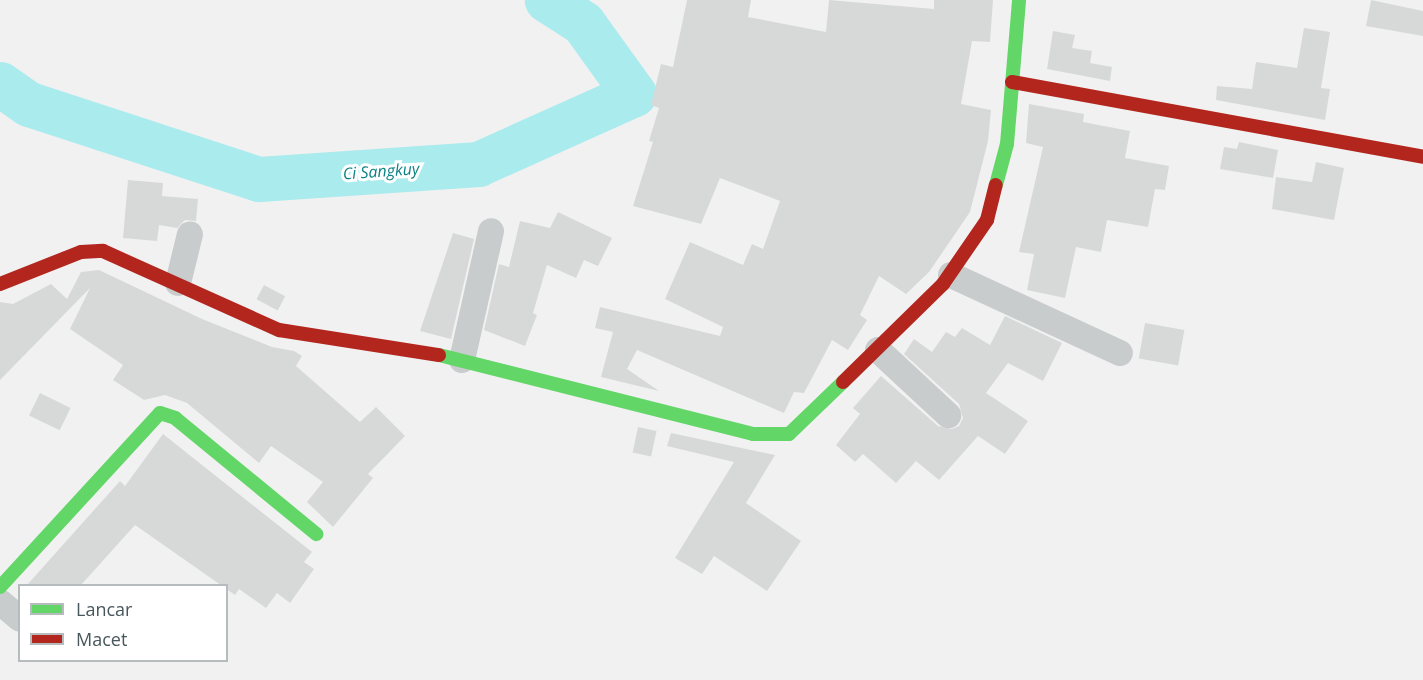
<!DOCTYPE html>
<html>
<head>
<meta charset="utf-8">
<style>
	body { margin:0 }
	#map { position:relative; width:1423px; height:680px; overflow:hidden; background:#f1f1f1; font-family:"Open Sans",sans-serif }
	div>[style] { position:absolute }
	.river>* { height:45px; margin:-22.5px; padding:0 22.5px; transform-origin:22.5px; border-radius:22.5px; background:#aaebee }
	.building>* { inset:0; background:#d7d9d9; transform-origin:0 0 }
	.street>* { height:26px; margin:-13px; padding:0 13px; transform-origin:13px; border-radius:13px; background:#c8cccd }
	.fast>* { height:14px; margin:-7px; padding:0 7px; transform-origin:7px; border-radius:7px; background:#63d668 }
	.jam>* { height:14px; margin:-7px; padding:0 7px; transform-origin:7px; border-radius:7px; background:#b3261e }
	span { translate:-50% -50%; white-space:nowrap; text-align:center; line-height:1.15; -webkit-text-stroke:6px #fff; paint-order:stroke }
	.water-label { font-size:16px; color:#0d8285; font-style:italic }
	.legend { position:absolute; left:18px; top:584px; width:210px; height:78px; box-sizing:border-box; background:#fff; border:2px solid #b6bcbe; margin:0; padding:8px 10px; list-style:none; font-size:18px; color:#48575d }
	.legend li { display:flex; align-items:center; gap:12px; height:30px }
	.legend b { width:30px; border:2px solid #b6bcbe }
</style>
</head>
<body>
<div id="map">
	<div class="river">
		<div style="left:0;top:84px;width:35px;rotate:35deg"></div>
		<div style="left:29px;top:104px;width:242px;rotate:18.1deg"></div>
		<div style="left:259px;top:179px;width:220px;rotate:-3.9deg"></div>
		<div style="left:478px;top:164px;width:171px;rotate:-24.2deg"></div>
		<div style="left:634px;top:94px;width:87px;rotate:-125.7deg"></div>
		<div style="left:583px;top:23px;width:43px;rotate:-147.4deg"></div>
	</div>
	<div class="building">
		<div style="clip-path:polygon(687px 0,751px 0,748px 17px,826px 32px,829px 0,934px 9px,934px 0,993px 0,990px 42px,972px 41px,961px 104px,991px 110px,988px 141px,970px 212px,929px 272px,906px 294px,879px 276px,860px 315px,867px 320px,848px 350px,832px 340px,804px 393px,794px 392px,784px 413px,637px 350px,627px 369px,659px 391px,601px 377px,613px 332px,595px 328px,600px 307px,720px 336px,723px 327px,665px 299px,690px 242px,743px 265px,752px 244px,763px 249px,780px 201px,720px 178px,701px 224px,633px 206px,653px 142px,649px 141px,659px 108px,651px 105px,661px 64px,673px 67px)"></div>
		<div style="clip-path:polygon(1371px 0,1423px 11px,1423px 36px,1366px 26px)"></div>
		<div style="clip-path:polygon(1304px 28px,1330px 32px,1321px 88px,1330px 89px,1325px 120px,1216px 100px,1217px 86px,1252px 89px,1256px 62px,1297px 68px)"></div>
		<div style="clip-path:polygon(1053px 31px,1075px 35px,1072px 48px,1092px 51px,1090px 63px,1112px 67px,1110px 81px,1047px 69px)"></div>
		<div style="clip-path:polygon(1029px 104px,1084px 114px,1083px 122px,1130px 131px,1125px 158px,1169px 166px,1165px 190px,1155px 189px,1148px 227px,1107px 220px,1101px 252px,1076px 247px,1065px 298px,1027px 290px,1034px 254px,1019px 252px,1043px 147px,1026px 143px)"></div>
		<div style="clip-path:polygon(1239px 142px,1278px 150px,1273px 178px,1220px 169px,1224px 147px,1237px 149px)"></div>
		<div style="clip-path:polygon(1316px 162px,1344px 168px,1334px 220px,1272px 209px,1276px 177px,1312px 182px)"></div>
		<div style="clip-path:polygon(128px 180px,163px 183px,162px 196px,198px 199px,196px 221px,185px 220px,177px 228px,159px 225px,157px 241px,123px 238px)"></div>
		<div style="clip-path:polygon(558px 212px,612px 238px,598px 266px,584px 260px,576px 278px,547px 265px,533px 313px,537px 315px,525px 346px,484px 330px,499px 264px,509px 267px,520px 221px,550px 228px)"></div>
		<div style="clip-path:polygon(453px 233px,474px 239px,451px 339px,420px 331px)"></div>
		<div style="clip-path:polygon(99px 270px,202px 319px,272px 347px,294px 351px,302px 356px,296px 366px,360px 422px,376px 407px,405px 436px,368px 474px,373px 478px,333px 527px,307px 502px,323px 482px,271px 446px,259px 463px,187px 403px,165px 395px,144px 400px,113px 380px,123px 365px,70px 329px,90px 288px,0 380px,0 302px,13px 304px,51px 284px,67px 299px,81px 272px)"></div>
		<div style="left:264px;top:285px;width:24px;height:16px;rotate:28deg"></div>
		<div style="clip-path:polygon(1005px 316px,1062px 343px,1043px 381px,1008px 363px,986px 393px,1028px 421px,1005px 454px,978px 436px,939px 480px,916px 461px,896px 483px,863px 454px,855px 462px,836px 445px,860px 414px,853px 408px,881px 376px,938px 426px,952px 429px,959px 426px,963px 418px,959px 404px,904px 354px,914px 339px,932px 352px,946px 332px,955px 337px,962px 328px,990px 345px)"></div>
		<div style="left:1145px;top:323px;width:40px;height:36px;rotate:10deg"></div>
		<div style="left:40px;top:393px;width:34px;height:25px;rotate:26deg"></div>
		<div style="left:638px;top:427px;width:19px;height:26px;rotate:12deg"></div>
		<div style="clip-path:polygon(671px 433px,775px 455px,746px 503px,801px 541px,767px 591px,714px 556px,702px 574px,675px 558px,734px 462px,667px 446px)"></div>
		<div style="clip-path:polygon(163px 434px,312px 552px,304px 562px,314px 569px,290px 603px,277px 593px,266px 608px,239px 589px,235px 595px,135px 525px,81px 585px,27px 585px,120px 481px,125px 486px)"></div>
	</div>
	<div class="street">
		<div style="left:951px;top:275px;width:186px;rotate:24.8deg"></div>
		<div style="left:178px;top:283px;width:50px;rotate:-76.2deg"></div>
		<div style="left:878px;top:350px;width:96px;rotate:42.9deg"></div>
		<div style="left:462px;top:360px;width:132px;rotate:-77.3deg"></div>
		<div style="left:0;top:602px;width:26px;rotate:40deg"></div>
	</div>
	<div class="fast">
		<div style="left:996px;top:185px;width:42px;rotate:-75deg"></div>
		<div style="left:1007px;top:144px;width:144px;rotate:-85.2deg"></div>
		<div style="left:439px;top:355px;width:324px;rotate:14.1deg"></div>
		<div style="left:753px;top:434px;width:36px"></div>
		<div style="left:789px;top:434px;width:75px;rotate:-43.9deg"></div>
		<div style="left:0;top:587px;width:236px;rotate:-47.4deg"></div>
		<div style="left:160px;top:413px;width:16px;rotate:18deg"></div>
		<div style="left:175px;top:418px;width:183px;rotate:39.4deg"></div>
	</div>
	<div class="jam">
		<div style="left:1012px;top:82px;width:418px;rotate:10.3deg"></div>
		<div style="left:0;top:284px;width:87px;rotate:-21.6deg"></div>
		<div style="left:81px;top:252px;width:22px;rotate:-3deg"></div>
		<div style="left:103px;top:251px;width:193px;rotate:24.2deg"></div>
		<div style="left:279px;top:330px;width:162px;rotate:8.9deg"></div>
		<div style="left:843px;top:382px;width:140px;rotate:-44.4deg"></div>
		<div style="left:943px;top:284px;width:78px;rotate:-55.5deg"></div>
		<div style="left:987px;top:220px;width:36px;rotate:-76deg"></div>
	</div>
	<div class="water-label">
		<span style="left:381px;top:171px;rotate:-4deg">Ci Sangkuy</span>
	</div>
	<ul class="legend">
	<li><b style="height:8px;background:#63d668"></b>Lancar</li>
	<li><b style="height:8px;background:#b3261e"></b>Macet</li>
	</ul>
</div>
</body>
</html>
